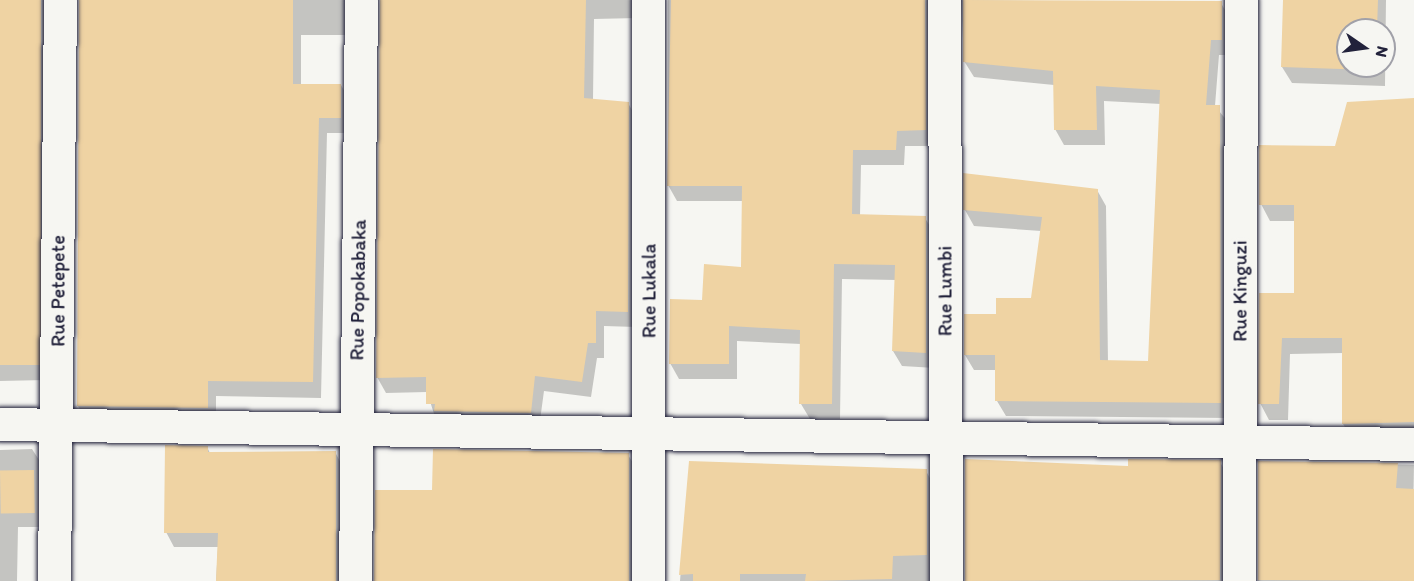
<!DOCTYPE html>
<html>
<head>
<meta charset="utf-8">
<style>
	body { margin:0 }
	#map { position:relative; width:1414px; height:581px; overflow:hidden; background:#f6f6f2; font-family:Itim,sans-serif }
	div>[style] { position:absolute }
	.shadow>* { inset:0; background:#0003; transform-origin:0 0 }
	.building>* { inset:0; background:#efd3a3; transform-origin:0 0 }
	.roads { filter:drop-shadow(0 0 2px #22223b) drop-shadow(0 0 2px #22223b) }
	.minor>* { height:33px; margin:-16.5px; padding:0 16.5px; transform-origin:16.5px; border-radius:16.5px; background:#f6f6f2 }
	span { translate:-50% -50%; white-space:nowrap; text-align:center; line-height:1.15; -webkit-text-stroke:6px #f6f6f2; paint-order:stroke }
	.street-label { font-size:20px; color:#22223b }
	.north { position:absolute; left:1336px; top:18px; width:60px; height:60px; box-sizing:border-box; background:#f6f6f2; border:2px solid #a1a1a9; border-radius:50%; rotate:103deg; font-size:16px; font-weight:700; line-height:24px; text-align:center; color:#22223b }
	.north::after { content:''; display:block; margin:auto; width:21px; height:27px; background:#22223b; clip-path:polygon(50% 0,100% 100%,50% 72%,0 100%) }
</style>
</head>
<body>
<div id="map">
	<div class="shadow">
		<div style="clip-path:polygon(0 0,59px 0,46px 380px,0 381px)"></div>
		<div style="clip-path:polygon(80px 0,360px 0,350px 35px,301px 35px,301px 85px,341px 85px,350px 101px,349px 133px,327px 133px,321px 398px,216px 396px,216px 423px,87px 422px,78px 406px)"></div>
		<div style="clip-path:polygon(381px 0,646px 0,638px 18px,594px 19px,593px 100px,628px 103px,637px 119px,636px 327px,604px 326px,604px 358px,597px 358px,591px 397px,544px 391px,539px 428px,436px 420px,427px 392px,386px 393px,377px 377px)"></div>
		<div style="clip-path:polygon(668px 0,942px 0,934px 146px,905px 146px,904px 165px,861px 165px,860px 216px,925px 218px,934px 233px,935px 368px,902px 366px,893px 351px,896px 280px,842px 279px,840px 419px,810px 419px,801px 404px,801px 344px,737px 341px,737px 379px,679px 379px,670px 363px,704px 301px,743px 268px,743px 201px,677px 201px,668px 185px)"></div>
		<div style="clip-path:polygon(961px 0,1221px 3px,1230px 19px,1230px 55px,1219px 55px,1215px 106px,1228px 122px,1229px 418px,1006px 416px,997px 401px,997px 370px,974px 370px,965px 355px,997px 316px,1032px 300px,1041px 231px,974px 226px,965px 210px,1097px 190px,1106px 206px,1108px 362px,1149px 363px,1161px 104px,1104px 101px,1105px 145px,1064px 145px,1055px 129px,1054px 85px,974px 77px,964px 61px)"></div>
		<div style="clip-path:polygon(evenodd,1284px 0,1386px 0,1385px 86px,1292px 83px,1282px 67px,1284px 0,1348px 30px,1384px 30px,1384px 66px,1348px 66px,1348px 30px)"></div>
		<div style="clip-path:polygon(1414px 100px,1414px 441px,1353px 440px,1343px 424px,1344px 353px,1290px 354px,1288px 420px,1269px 420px,1260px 403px,1295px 295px,1296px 221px,1270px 221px,1261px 204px,1336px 147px)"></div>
		<div style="clip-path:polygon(207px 447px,210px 453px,335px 452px,343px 467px,344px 581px,216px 581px,218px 547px,174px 547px,166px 532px)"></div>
		<div style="clip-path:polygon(32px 449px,41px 463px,42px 527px,18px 527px,17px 581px,0 581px,0 450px)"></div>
		<div style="clip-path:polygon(628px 455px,637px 469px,638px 581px,375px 581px,434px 492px)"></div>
		<div style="clip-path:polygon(967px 461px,1130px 467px,1220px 462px,1229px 478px,1229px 581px,966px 581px)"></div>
		<div style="clip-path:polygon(690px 462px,926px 471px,935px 487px,936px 581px,680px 581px)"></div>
		<div style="left:1260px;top:462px;width:154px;height:119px;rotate:1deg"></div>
	</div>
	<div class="building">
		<div style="left:0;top:0;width:41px;height:365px"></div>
		<div style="clip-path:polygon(79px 0,293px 0,293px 84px,341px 84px,341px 118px,319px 118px,313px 382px,208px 381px,208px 408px,77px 406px)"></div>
		<div style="clip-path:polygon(380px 0,586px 0,584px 98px,629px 102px,628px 312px,596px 311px,596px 343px,588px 343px,582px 382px,535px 376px,531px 413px,434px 411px,435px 404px,426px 404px,426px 377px,376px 378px)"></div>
		<div style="clip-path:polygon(671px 0,925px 0,926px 130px,897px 131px,896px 150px,853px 150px,852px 214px,926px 216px,926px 353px,892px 351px,895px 265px,834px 264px,832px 404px,799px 404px,800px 330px,729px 326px,729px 364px,669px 364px,670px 299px,702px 300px,704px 264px,741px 267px,742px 186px,667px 186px)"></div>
		<div style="clip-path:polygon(963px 0,1222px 1px,1222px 40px,1211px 40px,1206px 105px,1220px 105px,1221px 403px,995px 401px,995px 355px,964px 355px,964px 314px,996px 314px,996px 298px,1031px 298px,1042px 217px,963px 210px,963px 173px,1098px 189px,1100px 360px,1148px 361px,1160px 90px,1096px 86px,1097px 130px,1054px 130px,1053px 71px,963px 62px)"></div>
		<div style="clip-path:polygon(1283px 0,1378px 0,1377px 30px,1348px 30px,1348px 66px,1371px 66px,1371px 70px,1281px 67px)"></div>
		<div style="clip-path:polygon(1414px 98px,1414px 422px,1342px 424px,1342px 338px,1282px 338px,1279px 404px,1258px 404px,1259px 293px,1294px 293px,1294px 205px,1259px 205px,1259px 145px,1335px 146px,1347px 102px)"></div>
		<div style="clip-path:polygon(165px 445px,208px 446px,208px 452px,336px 451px,336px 581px,216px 581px,218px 533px,164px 533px)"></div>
		<div style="clip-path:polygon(433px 449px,629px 453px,629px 581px,374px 581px,375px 490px,432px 490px)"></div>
		<div style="clip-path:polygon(965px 459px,1128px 466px,1128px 459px,1221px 460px,1220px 580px,965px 581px)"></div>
		<div style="clip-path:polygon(689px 461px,927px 469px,927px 555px,893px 556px,892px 579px,805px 581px,806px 574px,740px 574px,740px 581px,693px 581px,693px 574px,679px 575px)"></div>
		<div style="clip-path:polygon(1258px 461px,1398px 463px,1396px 488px,1414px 489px,1414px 581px,1258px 580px)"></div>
		<div style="left:34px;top:470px;width:43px;height:34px;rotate:89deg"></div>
	</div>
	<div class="roads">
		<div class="minor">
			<div style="left:648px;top:0;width:581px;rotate:90deg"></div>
			<div style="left:944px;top:0;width:581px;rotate:89.8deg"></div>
			<div style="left:0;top:424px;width:1414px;rotate:0.81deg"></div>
			<div style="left:54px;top:581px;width:581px;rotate:-89.41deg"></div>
			<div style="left:355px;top:581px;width:581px;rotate:-89.41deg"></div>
			<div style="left:1239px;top:581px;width:581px;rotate:-89.8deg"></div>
		</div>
	</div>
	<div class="street-label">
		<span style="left:358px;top:290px;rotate:-89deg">Rue Popokabaka</span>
		<span style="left:58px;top:291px;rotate:-90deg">Rue Petepete</span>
		<span style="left:649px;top:291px;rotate:-90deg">Rue Lukala</span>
		<span style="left:945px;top:291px;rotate:-90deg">Rue Lumbi</span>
		<span style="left:1240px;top:291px;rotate:-90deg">Rue Kinguzi</span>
	</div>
	<div class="north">N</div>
</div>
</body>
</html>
